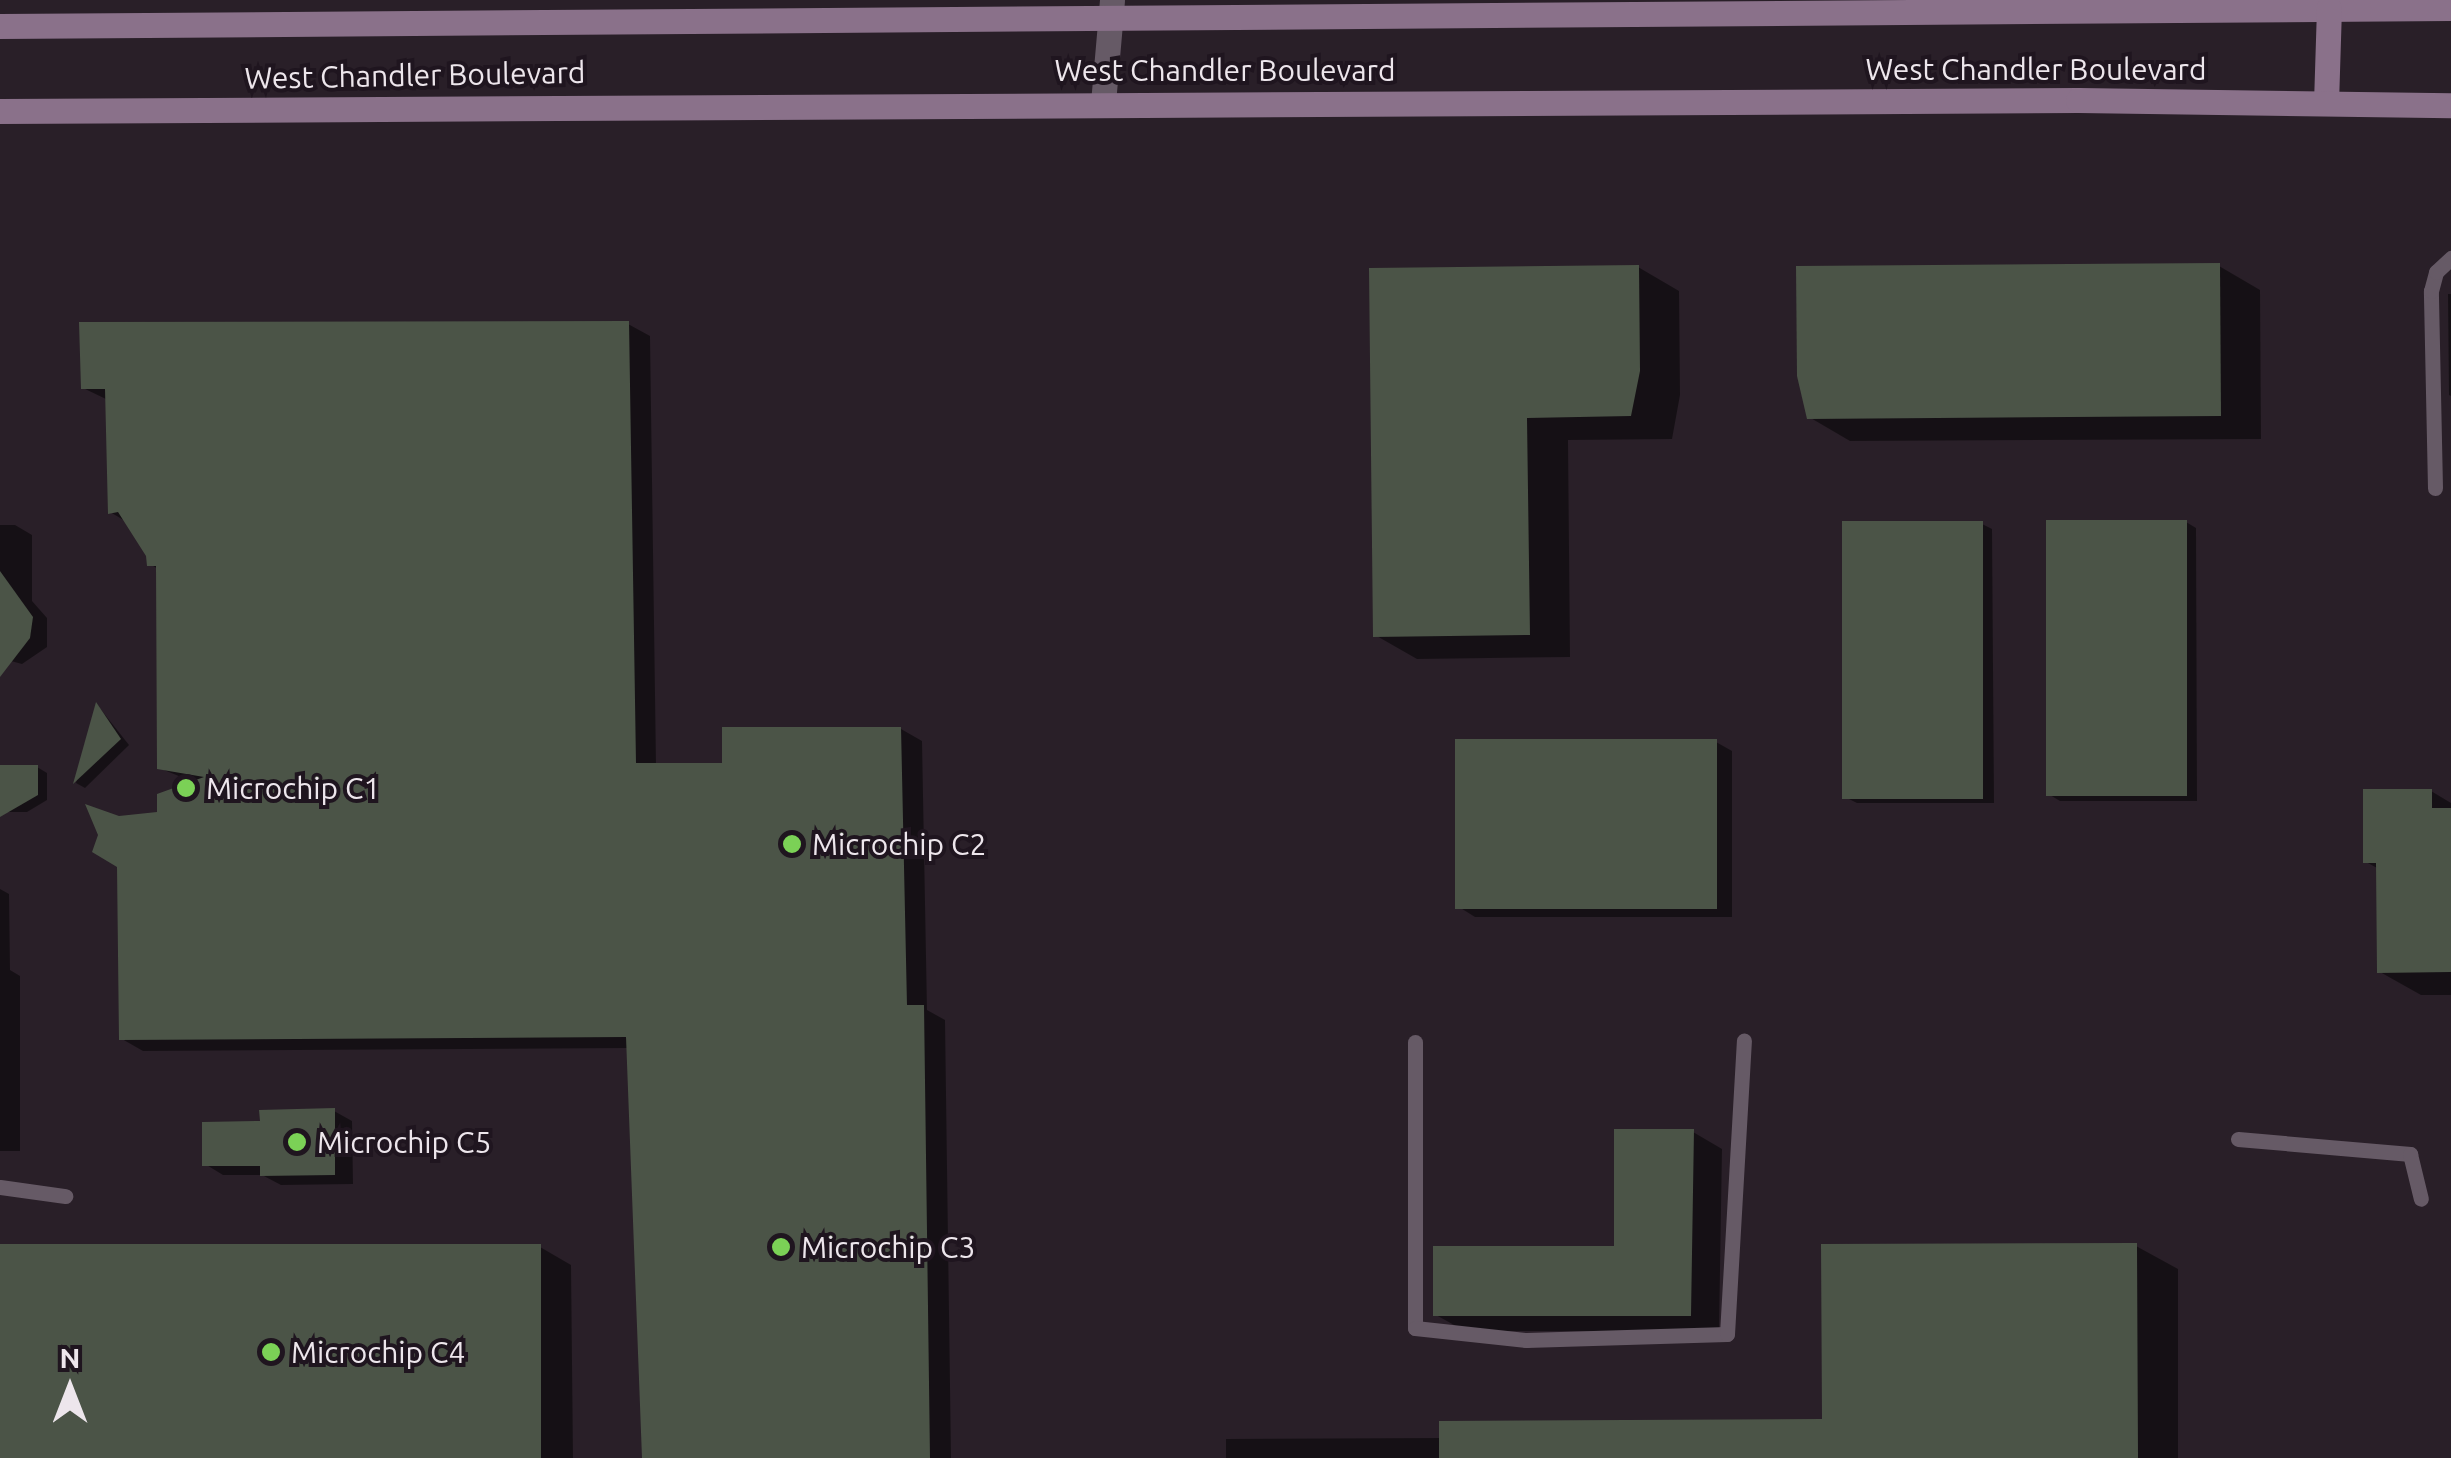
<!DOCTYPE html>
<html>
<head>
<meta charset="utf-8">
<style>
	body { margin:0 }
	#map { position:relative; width:2451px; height:1458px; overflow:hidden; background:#291f28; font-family:Ubuntu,sans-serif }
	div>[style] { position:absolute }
	.shadow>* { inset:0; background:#0007 }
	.building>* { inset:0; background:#4b5447; transform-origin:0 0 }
	.lane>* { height:15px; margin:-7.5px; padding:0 7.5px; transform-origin:7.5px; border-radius:7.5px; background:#665a66 }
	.street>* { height:25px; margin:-12.5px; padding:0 12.5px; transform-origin:12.5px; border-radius:12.5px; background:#665a66 }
	.secondary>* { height:25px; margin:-12.5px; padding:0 12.5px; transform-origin:12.5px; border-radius:12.5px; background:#8a718a }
	.dots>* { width:28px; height:28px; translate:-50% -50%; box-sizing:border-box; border:5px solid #1f151f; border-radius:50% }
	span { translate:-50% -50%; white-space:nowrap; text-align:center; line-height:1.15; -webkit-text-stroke:8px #1f151f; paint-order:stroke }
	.street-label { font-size:30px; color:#ede6ec }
	.poi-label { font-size:30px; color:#ede6ec }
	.left { translate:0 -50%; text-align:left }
	.north { position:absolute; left:20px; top:1338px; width:100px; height:100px; -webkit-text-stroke:8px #1f151f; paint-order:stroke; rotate:0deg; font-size:28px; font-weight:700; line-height:40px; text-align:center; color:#ede6ec }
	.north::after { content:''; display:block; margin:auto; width:35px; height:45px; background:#ede6ec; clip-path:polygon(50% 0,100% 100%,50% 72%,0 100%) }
</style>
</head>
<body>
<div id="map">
	<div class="shadow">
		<div style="clip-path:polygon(2219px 266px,2260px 290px,2261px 439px,1850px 441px,1809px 417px)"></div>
		<div style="clip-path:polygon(1638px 267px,1679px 291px,1680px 395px,1672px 439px,1568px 440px,1570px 657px,1417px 659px,1375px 635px,1371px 270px)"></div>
		<div style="clip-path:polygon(2448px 294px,2451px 294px,2451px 396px,2449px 395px)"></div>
		<div style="clip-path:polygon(628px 324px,650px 336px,656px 765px,725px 765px,901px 729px,922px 741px,927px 1010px,945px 1020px,951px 1458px,643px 1458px,629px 1048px,143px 1051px,122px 1039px,118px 818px,160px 814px,196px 783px,159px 768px,158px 569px,150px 564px,149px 555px,127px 522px,110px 512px,108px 400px,83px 388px)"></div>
		<div style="clip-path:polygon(2186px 522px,2196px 528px,2197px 801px,2060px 801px,2050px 795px)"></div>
		<div style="clip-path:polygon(1982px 524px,1992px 529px,1994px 803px,1857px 803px,1847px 798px)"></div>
		<div style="clip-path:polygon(0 525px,15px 525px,32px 535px,32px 601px,47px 618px,47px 647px,22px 664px,0 658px)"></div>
		<div style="clip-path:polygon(98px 706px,129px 745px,85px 788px,76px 783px)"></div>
		<div style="clip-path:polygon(1716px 742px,1732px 751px,1732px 917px,1475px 917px,1459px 907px)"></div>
		<div style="clip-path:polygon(37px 767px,47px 773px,47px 800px,27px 812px,0 812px,0 768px)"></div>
		<div style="clip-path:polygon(2431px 791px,2451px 803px,2451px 995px,2421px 995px,2380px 972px,2379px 869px,2366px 862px)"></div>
		<div style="clip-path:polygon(0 889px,9px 894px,10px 970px,20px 976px,20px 1151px,0 1151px)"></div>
		<div style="clip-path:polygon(334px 1111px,352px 1121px,353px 1184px,281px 1185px,262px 1175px,223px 1175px,205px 1164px,262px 1123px)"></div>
		<div style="clip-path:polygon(1693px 1132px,1722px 1149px,1719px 1331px,1465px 1331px,1436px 1315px,1617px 1248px)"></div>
		<div style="clip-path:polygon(2136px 1246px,2178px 1269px,2178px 1458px,1226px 1458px,1226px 1439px,1442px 1438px,1824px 1422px)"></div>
		<div style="clip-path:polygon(540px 1247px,571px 1265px,573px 1458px,0 1458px,0 1249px)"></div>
	</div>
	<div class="building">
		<div style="clip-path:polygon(2220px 263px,2221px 416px,1807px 419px,1797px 376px,1796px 266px)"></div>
		<div style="clip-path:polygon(1639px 265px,1640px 371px,1631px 416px,1527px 418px,1530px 635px,1373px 637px,1369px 268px)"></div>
		<div style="clip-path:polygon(629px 321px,636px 763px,722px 763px,722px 727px,901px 727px,907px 1005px,924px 1005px,930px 1458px,642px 1458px,626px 1037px,119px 1040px,117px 867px,92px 852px,98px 835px,85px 804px,119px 816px,157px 812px,157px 794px,204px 777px,157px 769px,156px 566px,147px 566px,146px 556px,118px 512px,108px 514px,105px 389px,81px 389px,79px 322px)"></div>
		<div style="left:2046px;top:520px;width:141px;height:276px"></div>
		<div style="left:1842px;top:521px;width:141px;height:278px"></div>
		<div style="clip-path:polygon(0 571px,33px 617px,30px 638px,0 677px)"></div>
		<div style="clip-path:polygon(96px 702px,121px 739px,73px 784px)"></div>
		<div style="left:1717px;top:739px;width:170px;height:262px;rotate:90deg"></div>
		<div style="clip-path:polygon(0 765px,38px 765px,38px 795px,0 817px)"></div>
		<div style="clip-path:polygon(2363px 789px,2432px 789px,2432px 808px,2451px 808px,2451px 972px,2377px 973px,2376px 863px,2363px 863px)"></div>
		<div style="clip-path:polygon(335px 1108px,335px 1175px,260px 1176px,260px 1166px,202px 1166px,202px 1122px,260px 1121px,259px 1110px)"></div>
		<div style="clip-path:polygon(1614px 1129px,1694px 1129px,1691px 1316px,1433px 1316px,1433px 1246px,1614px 1246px)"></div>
		<div style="clip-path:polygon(2137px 1243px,2138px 1458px,1439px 1458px,1439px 1421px,1822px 1419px,1821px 1244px)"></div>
		<div style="left:541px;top:1244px;width:214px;height:541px;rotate:90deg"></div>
	</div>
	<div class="lane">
		<div style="left:2435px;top:488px;width:197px;rotate:-91.2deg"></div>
		<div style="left:2431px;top:291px;width:20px;rotate:-75deg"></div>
		<div style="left:2436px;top:272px;width:21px;rotate:-43deg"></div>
		<div style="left:1415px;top:1042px;width:286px;rotate:90deg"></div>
		<div style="left:1415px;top:1328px;width:112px;rotate:6.2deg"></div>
		<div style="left:1526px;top:1340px;width:201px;rotate:-1.7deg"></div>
		<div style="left:1727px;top:1334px;width:294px;rotate:-86.7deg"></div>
		<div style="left:2238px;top:1139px;width:173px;rotate:5deg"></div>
		<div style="left:2410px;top:1154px;width:46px;rotate:76.3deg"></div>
		<div style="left:0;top:1187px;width:66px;rotate:7.9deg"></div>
	</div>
	<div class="street">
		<div style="left:1103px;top:103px;width:103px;rotate:-85deg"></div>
	</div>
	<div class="secondary">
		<div style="left:0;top:26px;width:2451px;rotate:-0.42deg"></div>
		<div style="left:2326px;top:103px;width:95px;rotate:-88.2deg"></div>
		<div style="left:0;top:111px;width:2078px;rotate:-0.3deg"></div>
		<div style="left:2078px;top:100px;width:373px;rotate:0.8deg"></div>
	</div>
	<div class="dots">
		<div style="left:186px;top:788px;background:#7bd156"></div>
		<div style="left:792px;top:844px;background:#7bd156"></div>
		<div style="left:297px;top:1142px;background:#7bd156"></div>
		<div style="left:781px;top:1247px;background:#7bd156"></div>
		<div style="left:271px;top:1352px;background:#7bd156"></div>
	</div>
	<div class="street-label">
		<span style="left:2036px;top:69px">West Chandler Boulevard</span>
		<span style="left:1225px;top:70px">West Chandler Boulevard</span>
		<span style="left:415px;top:75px;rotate:-1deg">West Chandler Boulevard</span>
	</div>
	<div class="poi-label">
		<span class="left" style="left:206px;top:788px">Microchip C1</span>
		<span class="left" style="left:812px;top:844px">Microchip C2</span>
		<span class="left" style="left:317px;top:1142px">Microchip C5</span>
		<span class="left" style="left:801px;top:1247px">Microchip C3</span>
		<span class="left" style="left:291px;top:1352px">Microchip C4</span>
	</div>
	<div class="north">N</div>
</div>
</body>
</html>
